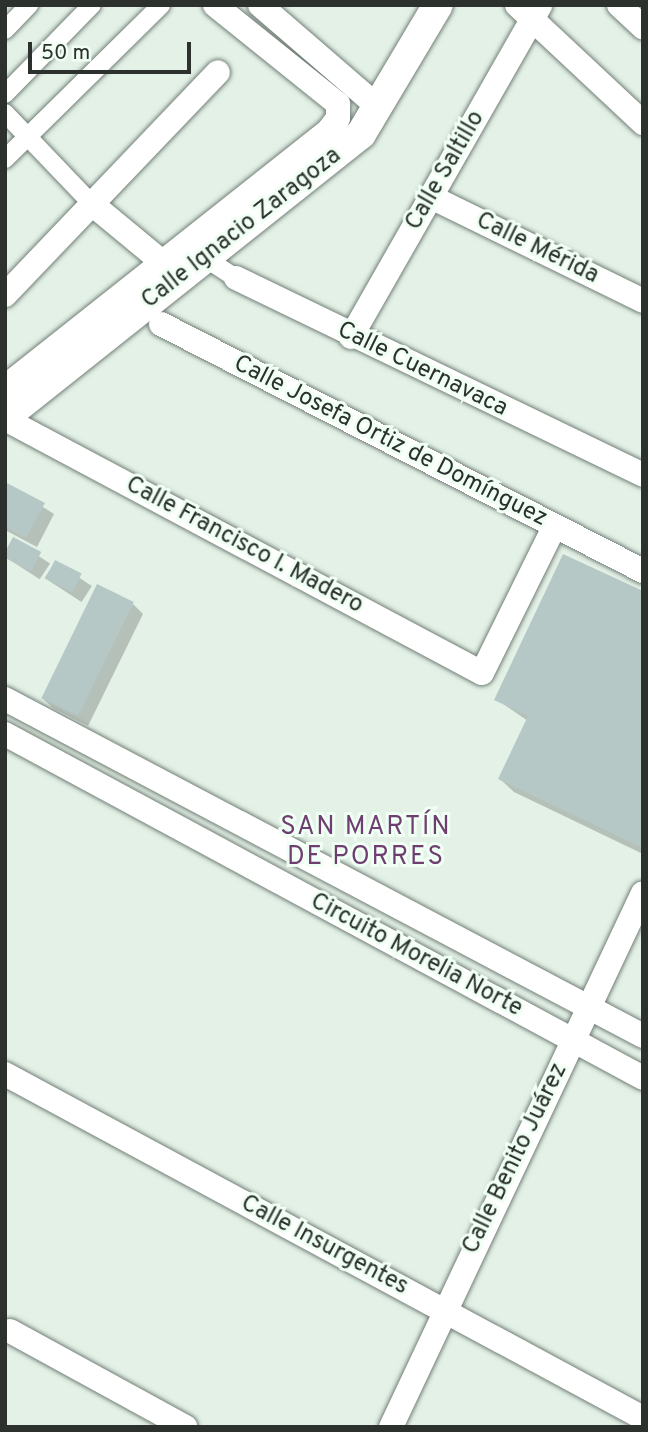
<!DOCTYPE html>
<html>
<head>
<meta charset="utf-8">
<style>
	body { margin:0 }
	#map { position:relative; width:648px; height:1432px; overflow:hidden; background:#e3f1e7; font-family:Overpass,sans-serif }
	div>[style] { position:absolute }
	.shadow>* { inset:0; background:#0003; transform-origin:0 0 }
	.building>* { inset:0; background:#b6c8c6; transform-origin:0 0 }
	.roads { filter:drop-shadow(0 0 2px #727f76) drop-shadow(0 0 2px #727f76) }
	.pedestrian>* { height:18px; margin:-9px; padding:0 9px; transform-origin:9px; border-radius:9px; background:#fff }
	.minor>* { height:24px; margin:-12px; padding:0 12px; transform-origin:12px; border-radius:12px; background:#fff }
	.tertiary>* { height:30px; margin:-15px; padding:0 15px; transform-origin:15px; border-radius:15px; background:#fff }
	span { translate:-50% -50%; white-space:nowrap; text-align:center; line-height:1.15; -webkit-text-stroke:6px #f0fff4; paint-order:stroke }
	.street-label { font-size:24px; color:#2c312d }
	.neighbourhood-label { font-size:26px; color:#6f3e71; letter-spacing:2px }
	.frame { position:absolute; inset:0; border:7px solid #2c312d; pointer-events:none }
	.scale { position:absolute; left:28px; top:42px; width:163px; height:32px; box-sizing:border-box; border:4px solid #2c312d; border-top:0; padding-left:9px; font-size:21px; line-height:24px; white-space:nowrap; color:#2c312d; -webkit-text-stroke:5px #f0fff4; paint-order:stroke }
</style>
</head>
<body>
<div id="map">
	<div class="shadow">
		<div style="clip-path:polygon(5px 483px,54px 514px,37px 547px,5px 530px)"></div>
		<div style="left:14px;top:540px;width:43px;height:19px;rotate:33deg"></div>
		<div style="left:55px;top:562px;width:44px;height:19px;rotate:33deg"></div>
		<div style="clip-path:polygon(643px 593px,643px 854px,514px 792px,500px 779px,528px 721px,496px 699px)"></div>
		<div style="clip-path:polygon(133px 604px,143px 614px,88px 726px,53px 708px,42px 698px)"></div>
	</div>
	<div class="building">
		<div style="clip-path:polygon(5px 482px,45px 503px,26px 538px,5px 527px)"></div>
		<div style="left:13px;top:537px;width:32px;height:22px;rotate:28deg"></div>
		<div style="clip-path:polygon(563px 554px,643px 591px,643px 848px,498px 779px,528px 716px,494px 700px)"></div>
		<div style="left:55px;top:560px;width:30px;height:21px;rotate:27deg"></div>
		<div style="left:97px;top:584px;width:41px;height:127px;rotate:26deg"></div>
	</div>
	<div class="roads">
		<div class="pedestrian">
			<div style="left:5px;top:30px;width:35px;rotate:-46deg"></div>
			<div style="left:5px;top:94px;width:124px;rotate:-45.7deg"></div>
			<div style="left:5px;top:113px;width:126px;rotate:46.3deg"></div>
			<div style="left:5px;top:159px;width:219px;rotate:-44.6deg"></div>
			<div style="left:205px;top:258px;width:37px;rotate:33deg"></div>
		</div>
		<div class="minor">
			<div style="left:260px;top:5px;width:156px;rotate:40.8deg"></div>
			<div style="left:517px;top:5px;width:173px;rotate:43.1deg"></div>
			<div style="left:619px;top:5px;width:33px;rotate:43deg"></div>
			<div style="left:431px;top:197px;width:236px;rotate:26.1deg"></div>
			<div style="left:92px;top:204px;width:89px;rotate:39.6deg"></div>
			<div style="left:236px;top:278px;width:452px;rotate:25.8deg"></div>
			<div style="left:5px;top:295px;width:308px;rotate:-46.3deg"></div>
			<div style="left:161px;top:324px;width:542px;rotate:27.13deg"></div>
			<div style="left:351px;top:337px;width:382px;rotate:-60.3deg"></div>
			<div style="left:5px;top:387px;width:414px;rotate:-38.4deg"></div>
			<div style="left:329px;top:130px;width:15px;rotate:-53deg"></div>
			<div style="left:338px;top:118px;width:14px;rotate:-90deg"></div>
			<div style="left:338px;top:104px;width:158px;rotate:-141.2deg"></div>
			<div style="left:5px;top:419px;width:540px;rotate:28.04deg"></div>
			<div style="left:482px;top:673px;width:163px;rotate:-63.7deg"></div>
			<div style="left:5px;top:699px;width:722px;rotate:27.84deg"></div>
			<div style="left:5px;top:734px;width:725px;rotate:28.33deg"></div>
			<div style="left:5px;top:1074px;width:725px;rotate:28.33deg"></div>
			<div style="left:10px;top:1331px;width:200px;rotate:28.7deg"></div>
			<div style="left:391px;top:1427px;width:590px;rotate:-64.74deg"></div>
		</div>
		<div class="tertiary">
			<div style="left:5px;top:417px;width:455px;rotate:-38.5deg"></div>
			<div style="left:361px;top:134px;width:150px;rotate:-59.2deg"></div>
		</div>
	</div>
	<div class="street-label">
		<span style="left:446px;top:171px;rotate:-60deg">Calle Saltillo</span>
		<span style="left:242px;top:229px;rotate:-38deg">Calle Ignacio Zaragoza</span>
		<span style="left:537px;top:249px;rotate:26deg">Calle Mérida</span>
		<span style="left:422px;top:370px;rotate:26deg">Calle Cuernavaca</span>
		<span style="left:390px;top:442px;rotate:27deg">Calle Josefa Ortiz de Domínguez</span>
		<span style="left:244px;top:546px;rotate:28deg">Calle Francisco I. Madero</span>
		<span style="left:416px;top:956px;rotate:28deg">Circuito Morelia Norte</span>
		<span style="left:516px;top:1159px;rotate:-64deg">Calle Benito Juárez</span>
		<span style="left:324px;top:1246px;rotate:28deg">Calle Insurgentes</span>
	</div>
	<div class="neighbourhood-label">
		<span style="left:366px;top:843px">SAN MARTÍN<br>DE PORRES</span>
	</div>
	<div class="frame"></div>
	<div class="scale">50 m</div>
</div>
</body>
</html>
